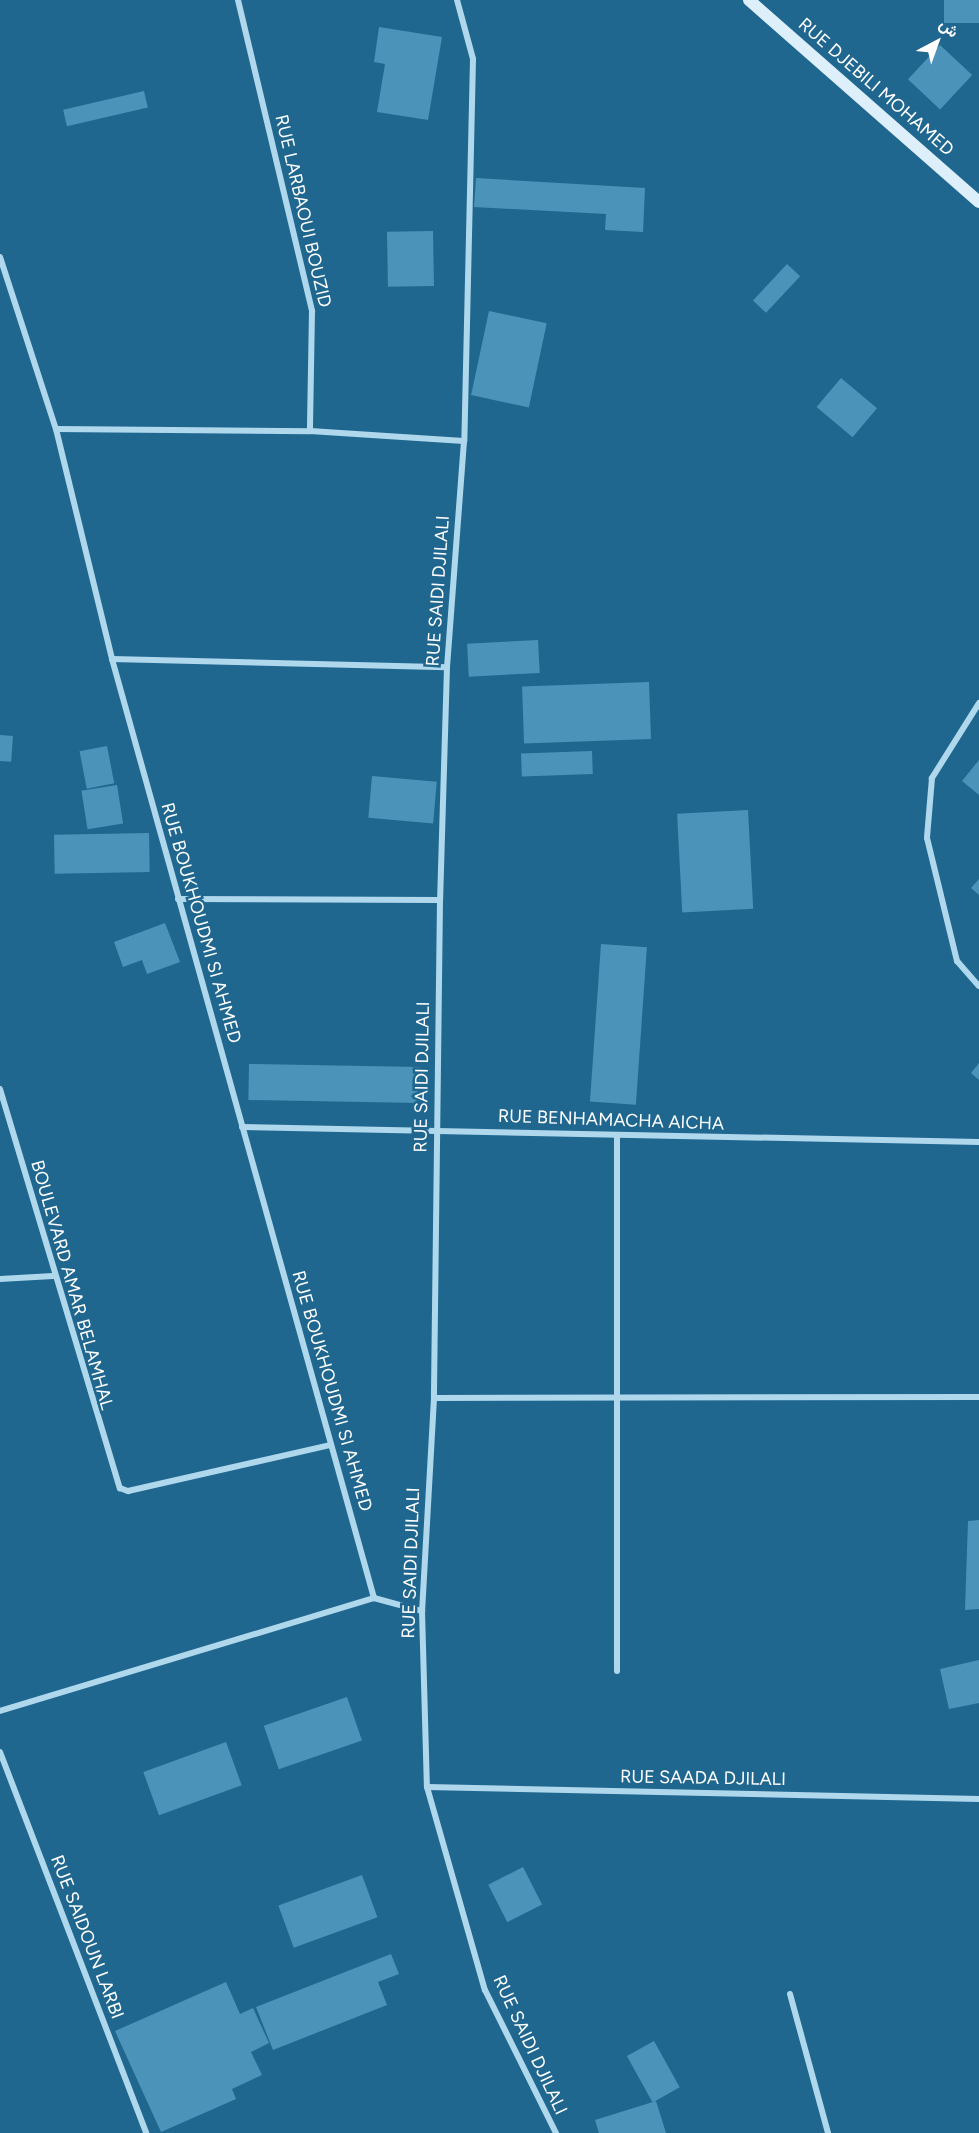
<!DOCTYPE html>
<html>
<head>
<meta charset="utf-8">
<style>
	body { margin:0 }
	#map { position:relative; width:979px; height:2133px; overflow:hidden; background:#206790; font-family:Figtree,Vazirmatn,sans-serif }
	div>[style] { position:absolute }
	.building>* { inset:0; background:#4c93b9; transform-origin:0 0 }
	.minor>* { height:6px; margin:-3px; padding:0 3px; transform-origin:3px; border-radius:3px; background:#b0d8ed }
	.secondary>* { height:12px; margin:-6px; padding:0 6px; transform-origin:6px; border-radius:6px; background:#dceffa }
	span { translate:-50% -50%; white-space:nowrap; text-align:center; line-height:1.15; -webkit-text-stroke:5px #206790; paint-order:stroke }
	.street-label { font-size:18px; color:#fff }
	.north { position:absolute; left:907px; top:12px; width:60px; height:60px; -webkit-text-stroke:4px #206790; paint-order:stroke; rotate:41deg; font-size:16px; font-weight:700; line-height:24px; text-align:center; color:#fff }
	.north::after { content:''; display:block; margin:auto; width:21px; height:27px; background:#fff; clip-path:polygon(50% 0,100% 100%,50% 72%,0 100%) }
</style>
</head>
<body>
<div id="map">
	<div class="building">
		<div style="left:944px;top:0;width:35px;height:23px"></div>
		<div style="clip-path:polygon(379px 27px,442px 37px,428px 120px,377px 112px,385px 64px,374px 62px)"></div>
		<div style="left:940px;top:45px;width:44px;height:47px;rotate:43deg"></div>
		<div style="left:144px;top:91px;width:17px;height:83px;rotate:77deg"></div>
		<div style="clip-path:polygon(476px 178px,645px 188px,643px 232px,605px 230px,606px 214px,474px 207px)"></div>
		<div style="left:433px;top:231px;width:55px;height:46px;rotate:89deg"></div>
		<div style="left:787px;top:264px;width:18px;height:50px;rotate:43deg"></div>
		<div style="left:489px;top:311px;width:59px;height:86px;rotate:12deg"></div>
		<div style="left:841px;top:378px;width:47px;height:38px;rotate:40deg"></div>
		<div style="left:538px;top:640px;width:33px;height:71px;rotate:87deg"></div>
		<div style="left:649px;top:682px;width:57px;height:127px;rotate:88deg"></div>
		<div style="left:0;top:735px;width:13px;height:26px;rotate:4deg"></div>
		<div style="left:107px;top:746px;width:38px;height:28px;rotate:79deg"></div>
		<div style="left:592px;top:751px;width:23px;height:71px;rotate:88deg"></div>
		<div style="clip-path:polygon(979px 760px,979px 795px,962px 781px)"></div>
		<div style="left:372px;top:776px;width:65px;height:42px;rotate:5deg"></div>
		<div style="left:117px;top:785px;width:39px;height:36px;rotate:81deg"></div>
		<div style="left:748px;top:810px;width:99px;height:71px;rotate:87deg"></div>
		<div style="left:149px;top:833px;width:39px;height:95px;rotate:89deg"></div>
		<div style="clip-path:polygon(979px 879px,979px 895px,971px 888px)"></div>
		<div style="clip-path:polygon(165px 923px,180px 962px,147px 974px,142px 960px,123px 967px,114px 942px)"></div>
		<div style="left:601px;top:944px;width:46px;height:158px;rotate:4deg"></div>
		<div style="clip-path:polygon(979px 1063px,979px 1080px,971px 1073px)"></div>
		<div style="left:249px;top:1064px;width:171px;height:36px;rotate:1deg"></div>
		<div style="clip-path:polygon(979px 1520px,979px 1609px,965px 1610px,968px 1521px)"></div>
		<div style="clip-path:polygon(979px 1660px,979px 1703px,949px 1709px,940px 1669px)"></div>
		<div style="left:347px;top:1697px;width:46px;height:88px;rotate:71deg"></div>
		<div style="left:226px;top:1742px;width:46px;height:88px;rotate:70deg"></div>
		<div style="left:523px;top:1867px;width:42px;height:39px;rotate:63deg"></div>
		<div style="left:362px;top:1875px;width:45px;height:89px;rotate:70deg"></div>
		<div style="clip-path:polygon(391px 1954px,399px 1974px,378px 1982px,387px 2005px,273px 2050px,256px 2007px)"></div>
		<div style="clip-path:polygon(226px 1982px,240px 2014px,253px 2008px,269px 2043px,251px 2052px,262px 2075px,232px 2089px,236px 2099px,161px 2132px,115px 2031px)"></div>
		<div style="left:654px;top:2041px;width:53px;height:31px;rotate:61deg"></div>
		<div style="clip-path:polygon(656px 2101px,666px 2133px,599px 2133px,595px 2120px)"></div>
	</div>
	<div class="minor">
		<div style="left:238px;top:0;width:320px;rotate:76.6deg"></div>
		<div style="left:312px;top:311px;width:120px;rotate:91deg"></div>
		<div style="left:457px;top:0;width:61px;rotate:74.8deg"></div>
		<div style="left:473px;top:59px;width:382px;rotate:91.3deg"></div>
		<div style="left:464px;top:441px;width:227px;rotate:94.3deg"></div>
		<div style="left:447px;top:667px;width:233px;rotate:91.7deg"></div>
		<div style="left:440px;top:900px;width:498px;rotate:90.7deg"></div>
		<div style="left:434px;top:1398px;width:213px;rotate:93.2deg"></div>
		<div style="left:422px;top:1611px;width:176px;rotate:88.4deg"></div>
		<div style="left:427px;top:1787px;width:211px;rotate:74.1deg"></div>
		<div style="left:485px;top:1990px;width:160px;rotate:63.6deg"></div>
		<div style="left:0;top:257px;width:181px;rotate:72deg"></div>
		<div style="left:56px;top:429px;width:237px;rotate:76.3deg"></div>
		<div style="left:112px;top:659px;width:975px;rotate:74.41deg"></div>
		<div style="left:56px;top:429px;width:254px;rotate:0.5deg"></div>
		<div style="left:310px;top:431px;width:154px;rotate:3.7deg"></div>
		<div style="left:112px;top:659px;width:335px;rotate:1.4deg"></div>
		<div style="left:979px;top:703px;width:89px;rotate:122.1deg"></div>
		<div style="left:932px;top:778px;width:60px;rotate:94.8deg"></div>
		<div style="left:927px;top:838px;width:127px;rotate:76.3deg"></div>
		<div style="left:957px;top:961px;width:33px;rotate:49deg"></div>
		<div style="left:178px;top:899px;width:262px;rotate:0.2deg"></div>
		<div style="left:0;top:1089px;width:417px;rotate:73.3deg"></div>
		<div style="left:120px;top:1488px;width:9px;rotate:21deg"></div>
		<div style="left:128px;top:1491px;width:208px;rotate:-12.8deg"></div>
		<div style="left:242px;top:1127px;width:737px;rotate:1.17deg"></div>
		<div style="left:617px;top:1137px;width:534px;rotate:90deg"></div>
		<div style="left:0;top:1279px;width:53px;rotate:-3.2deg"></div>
		<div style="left:434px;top:1398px;width:545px;rotate:-0.11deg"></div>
		<div style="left:0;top:1711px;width:391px;rotate:-16.8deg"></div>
		<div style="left:374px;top:1598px;width:50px;rotate:15.2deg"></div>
		<div style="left:0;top:1752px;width:408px;rotate:69deg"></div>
		<div style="left:427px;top:1787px;width:552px;rotate:1.25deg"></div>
		<div style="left:790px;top:1994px;width:144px;rotate:74.7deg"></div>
	</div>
	<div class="secondary">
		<div style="left:749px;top:0;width:306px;rotate:41.3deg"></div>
	</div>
	<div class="street-label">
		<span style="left:876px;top:87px;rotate:41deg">RUE DJEBILI MOHAMED</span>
		<span style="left:303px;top:211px;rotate:77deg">RUE LARBAOUI BOUZID</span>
		<span style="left:438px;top:591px;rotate:-86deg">RUE SAIDI DJILALI</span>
		<span style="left:201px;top:923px;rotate:74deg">RUE BOUKHOUDMI SI AHMED</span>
		<span style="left:422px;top:1077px;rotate:-89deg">RUE SAIDI DJILALI</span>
		<span style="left:611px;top:1120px;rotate:2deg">RUE BENHAMACHA AICHA</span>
		<span style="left:72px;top:1285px;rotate:74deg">BOULEVARD AMAR BELAMHAL</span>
		<span style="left:332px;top:1391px;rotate:74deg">RUE BOUKHOUDMI SI AHMED</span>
		<span style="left:411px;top:1563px;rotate:-88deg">RUE SAIDI DJILALI</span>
		<span style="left:703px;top:1778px;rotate:1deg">RUE SAADA DJILALI</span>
		<span style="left:87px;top:1937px;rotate:69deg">RUE SAIDOUN LARBI</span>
		<span style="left:530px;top:2045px;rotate:65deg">RUE SAIDI DJILALI</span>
	</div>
	<div class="north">ش</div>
</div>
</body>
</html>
